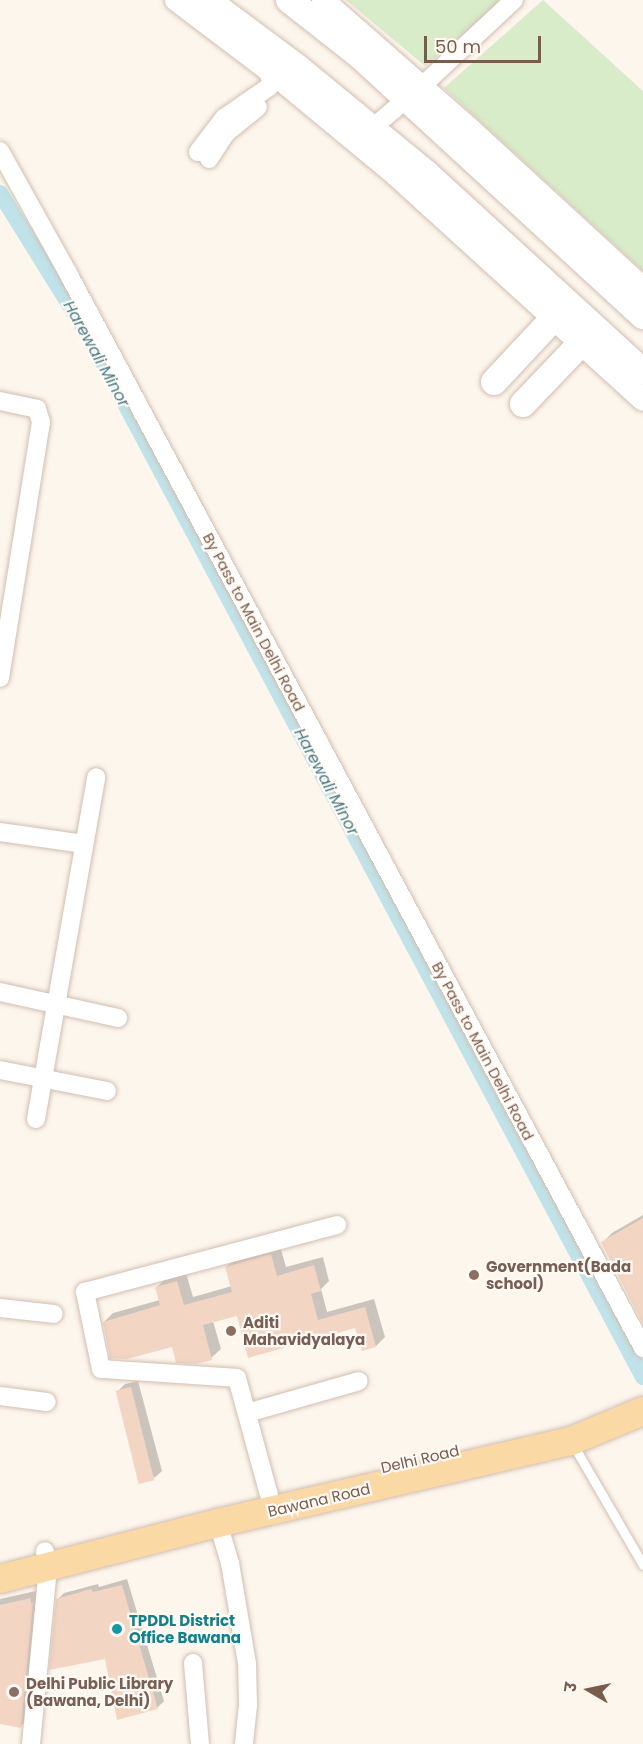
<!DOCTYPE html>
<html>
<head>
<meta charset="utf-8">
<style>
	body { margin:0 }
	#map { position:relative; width:643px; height:1744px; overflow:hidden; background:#fdf6ec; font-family:Poppins,"Noto Sans Devanagari",sans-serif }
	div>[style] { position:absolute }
	.green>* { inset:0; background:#d8ecc9 }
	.shadow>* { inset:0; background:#0003 }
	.canal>* { height:16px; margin:-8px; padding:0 8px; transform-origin:8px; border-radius:8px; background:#bfe3e8 }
	.building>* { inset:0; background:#f3d5c3; transform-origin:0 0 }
	.roads { filter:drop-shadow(0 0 2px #d1beb0) drop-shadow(0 0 2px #d1beb0) }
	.service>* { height:9px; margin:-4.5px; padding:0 4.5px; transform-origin:4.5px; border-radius:4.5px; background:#fff }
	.minor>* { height:18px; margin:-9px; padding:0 9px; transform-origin:9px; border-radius:9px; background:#fff }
	.tertiary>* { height:22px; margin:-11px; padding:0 11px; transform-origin:11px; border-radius:11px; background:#fff }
	.secondary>* { height:26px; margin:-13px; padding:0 13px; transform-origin:13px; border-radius:13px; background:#fff }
	.primary>* { height:28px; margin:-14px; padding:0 14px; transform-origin:14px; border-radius:14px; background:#fbd9a5 }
	.dots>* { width:16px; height:16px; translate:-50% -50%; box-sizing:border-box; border:3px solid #fffaf3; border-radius:50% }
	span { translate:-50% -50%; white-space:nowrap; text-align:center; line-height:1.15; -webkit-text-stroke:4.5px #fffaf3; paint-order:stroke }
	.street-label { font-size:15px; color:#7a5c4d }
	.education-label { font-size:15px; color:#785e54; font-weight:700 }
	.left { translate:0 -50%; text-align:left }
	.culture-label { font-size:15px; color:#0d838f; font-weight:700 }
	.water-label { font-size:16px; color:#437c86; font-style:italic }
	.north { position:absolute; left:559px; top:1660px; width:60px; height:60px; -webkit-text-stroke:4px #fffaf3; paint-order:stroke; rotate:279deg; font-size:16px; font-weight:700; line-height:24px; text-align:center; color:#7a5c4d }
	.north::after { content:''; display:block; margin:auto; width:21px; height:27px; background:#7a5c4d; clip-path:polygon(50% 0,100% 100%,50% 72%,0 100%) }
	.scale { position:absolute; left:424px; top:36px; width:117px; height:27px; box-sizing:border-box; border:3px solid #7a5c4d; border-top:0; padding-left:8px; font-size:18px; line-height:21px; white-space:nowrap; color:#7a5c4d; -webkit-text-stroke:4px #fffaf3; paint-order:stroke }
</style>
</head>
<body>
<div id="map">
	<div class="green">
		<div style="clip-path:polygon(346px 0,504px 0,425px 66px)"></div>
		<div style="clip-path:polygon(543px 0,643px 91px,643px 271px,444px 88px)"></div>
	</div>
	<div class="shadow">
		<div style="clip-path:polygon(643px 1215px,643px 1322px,602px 1243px,612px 1233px)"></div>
		<div style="clip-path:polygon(280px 1246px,286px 1267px,323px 1257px,329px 1281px,321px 1289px,327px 1312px,374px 1299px,385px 1337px,376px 1346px,356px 1327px,238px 1314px,213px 1321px,221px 1349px,211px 1358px,104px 1322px,113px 1313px,160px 1300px,157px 1287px,166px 1278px,186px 1273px,193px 1297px,232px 1286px,226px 1267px,235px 1258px)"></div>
		<div style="clip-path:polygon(138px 1381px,162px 1471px,154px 1478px,118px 1391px,125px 1384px)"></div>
		<div style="clip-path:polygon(127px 1579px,164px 1701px,158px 1707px,118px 1718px,107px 1657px,58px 1599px,64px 1593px,98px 1584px,99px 1587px)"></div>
		<div style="clip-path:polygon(40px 1590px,30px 1717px,21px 1726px,0 1723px,0 1599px)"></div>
	</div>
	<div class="canal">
		<div style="left:0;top:193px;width:171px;rotate:58.2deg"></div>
		<div style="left:90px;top:338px;width:1177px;rotate:61.98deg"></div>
	</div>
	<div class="building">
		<div style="clip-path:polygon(643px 1218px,643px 1324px,601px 1242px)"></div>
		<div style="clip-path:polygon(271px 1254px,277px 1276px,314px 1265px,321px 1291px,311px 1294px,318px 1320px,365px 1307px,376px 1347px,362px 1351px,355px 1328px,248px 1358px,237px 1316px,203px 1325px,212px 1360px,196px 1364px,176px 1363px,172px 1347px,127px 1359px,110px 1358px,103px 1322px,160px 1305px,155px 1287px,177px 1281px,184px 1305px,232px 1292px,225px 1267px)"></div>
		<div style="left:131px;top:1387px;width:96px;height:16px;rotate:76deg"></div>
		<div style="clip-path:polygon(122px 1585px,158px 1709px,117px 1720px,105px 1659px,49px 1670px,56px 1599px,91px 1589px,93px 1592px)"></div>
		<div style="clip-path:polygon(31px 1598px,31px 1603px,33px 1603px,21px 1728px,0 1724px,0 1605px)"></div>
	</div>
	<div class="roads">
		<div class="service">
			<div style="left:572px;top:1443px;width:141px;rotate:59.8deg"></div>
		</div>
		<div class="minor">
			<div style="left:364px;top:135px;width:76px;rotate:-40.2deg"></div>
			<div style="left:422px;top:86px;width:126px;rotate:-43.1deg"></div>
			<div style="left:0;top:151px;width:144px;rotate:60.9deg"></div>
			<div style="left:70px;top:277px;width:1215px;rotate:61.85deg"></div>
			<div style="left:198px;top:152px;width:43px;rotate:-52.6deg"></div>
			<div style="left:224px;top:118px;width:55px;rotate:-34.6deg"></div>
			<div style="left:269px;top:87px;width:5px;rotate:-53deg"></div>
			<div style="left:272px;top:83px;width:15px;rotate:-110deg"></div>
			<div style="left:209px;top:159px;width:31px;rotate:-57deg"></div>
			<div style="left:226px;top:133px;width:41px;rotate:-39.1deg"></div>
			<div style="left:0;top:401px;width:38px;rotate:12deg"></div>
			<div style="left:37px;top:409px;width:14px;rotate:73deg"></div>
			<div style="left:41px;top:422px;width:259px;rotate:99.1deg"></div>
			<div style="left:0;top:832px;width:85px;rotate:8.1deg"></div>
			<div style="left:0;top:992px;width:121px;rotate:12.4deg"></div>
			<div style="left:0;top:1070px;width:109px;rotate:11.1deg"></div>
			<div style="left:36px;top:1119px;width:347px;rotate:-80deg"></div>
			<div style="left:0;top:1308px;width:54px;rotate:6.3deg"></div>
			<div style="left:0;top:1396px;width:47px;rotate:7.3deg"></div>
			<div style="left:247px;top:1413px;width:116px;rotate:-15.9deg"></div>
			<div style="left:269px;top:1495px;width:121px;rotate:-105.3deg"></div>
			<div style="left:237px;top:1378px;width:136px;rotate:-176.2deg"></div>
			<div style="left:101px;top:1369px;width:79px;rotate:-101.7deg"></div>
			<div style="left:85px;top:1292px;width:261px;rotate:-14.9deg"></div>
			<div style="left:218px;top:1523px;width:42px;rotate:73.3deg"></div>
			<div style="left:230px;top:1563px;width:101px;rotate:80.4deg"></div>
			<div style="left:247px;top:1663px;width:42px;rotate:88.6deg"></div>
			<div style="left:248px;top:1705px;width:39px;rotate:96deg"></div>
			<div style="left:193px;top:1663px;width:81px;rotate:85.1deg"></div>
			<div style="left:31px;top:1744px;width:178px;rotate:-84.5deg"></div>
			<div style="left:48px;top:1567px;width:16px;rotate:-101deg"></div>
		</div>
		<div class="tertiary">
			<div style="left:176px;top:0;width:123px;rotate:37.1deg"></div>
			<div style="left:274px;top:74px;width:158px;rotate:39.6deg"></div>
			<div style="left:396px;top:175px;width:334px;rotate:42.3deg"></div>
			<div style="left:323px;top:0;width:197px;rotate:41.3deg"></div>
			<div style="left:471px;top:130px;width:234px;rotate:42.6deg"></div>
		</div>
		<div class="secondary">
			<div style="left:207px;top:0;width:112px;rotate:36.7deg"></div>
			<div style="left:297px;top:67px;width:167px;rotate:39.4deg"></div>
			<div style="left:426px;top:173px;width:294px;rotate:42.5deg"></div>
			<div style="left:289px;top:0;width:89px;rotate:38.2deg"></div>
			<div style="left:359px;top:55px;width:386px;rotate:42.6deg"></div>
			<div style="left:494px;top:382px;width:86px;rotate:-46.9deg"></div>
			<div style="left:523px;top:404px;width:84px;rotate:-46.4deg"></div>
		</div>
		<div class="primary">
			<div style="left:0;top:1579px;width:225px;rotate:-14.4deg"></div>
			<div style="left:218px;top:1523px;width:362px;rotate:-13.1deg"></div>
			<div style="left:571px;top:1441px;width:78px;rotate:-22.6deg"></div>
		</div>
	</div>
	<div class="dots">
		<div style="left:474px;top:1275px;background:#8d6e63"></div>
		<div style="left:231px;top:1331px;background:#8d6e63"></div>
		<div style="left:117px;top:1629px;background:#0f9aa8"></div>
		<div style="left:14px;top:1692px;background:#8d6e63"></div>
	</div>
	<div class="street-label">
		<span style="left:254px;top:622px;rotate:62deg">By Pass to Main Delhi Road</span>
		<span style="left:483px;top:1051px;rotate:62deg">By Pass to Main Delhi Road</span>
		<span style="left:420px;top:1459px;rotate:-13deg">Delhi Road</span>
		<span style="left:319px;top:1500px;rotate:-13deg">Bawana Road</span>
	</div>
	<div class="education-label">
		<span class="left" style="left:486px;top:1275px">Government(Bada<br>school)</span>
		<span class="left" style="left:243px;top:1331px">Aditi<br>Mahavidyalaya</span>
		<span class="left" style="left:26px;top:1692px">Delhi Public Library<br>(Bawana, Delhi)</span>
	</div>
	<div class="culture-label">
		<span class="left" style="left:129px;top:1629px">TPDDL District<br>Office Bawana</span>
	</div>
	<div class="water-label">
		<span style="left:96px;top:354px;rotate:61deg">Harewali Minor</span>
		<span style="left:326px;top:782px;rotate:62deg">Harewali Minor</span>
	</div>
	<div class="north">उ</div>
	<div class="scale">50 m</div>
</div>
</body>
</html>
